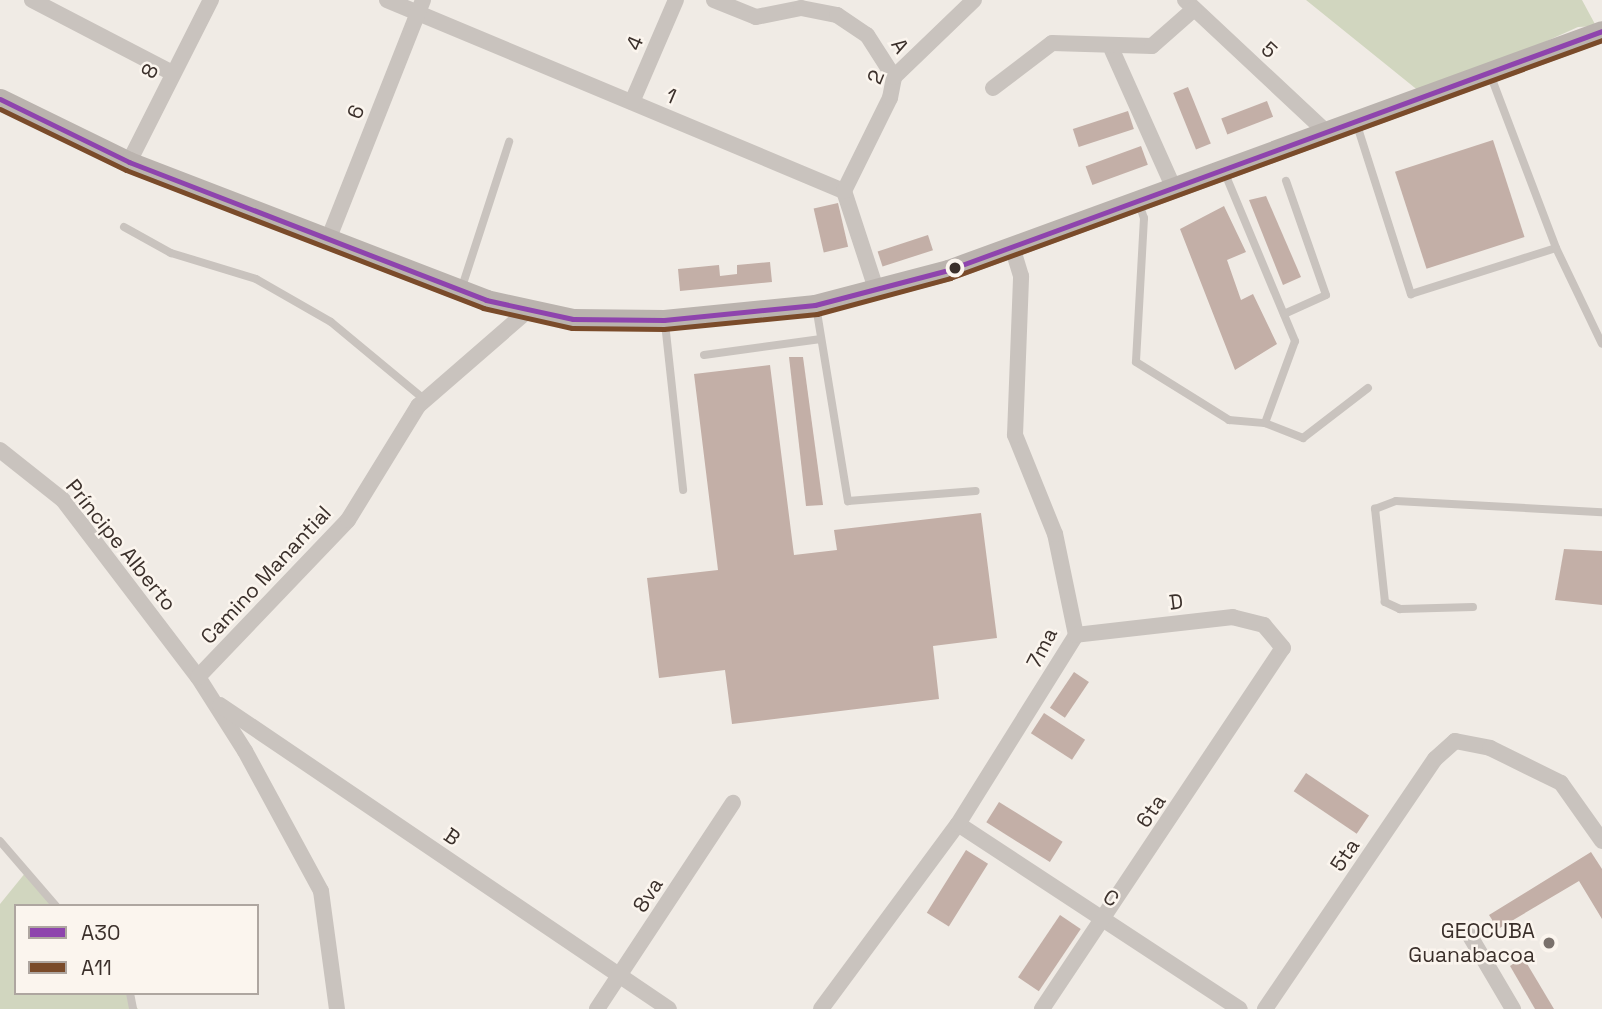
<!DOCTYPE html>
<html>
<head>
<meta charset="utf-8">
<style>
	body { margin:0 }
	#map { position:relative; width:1602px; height:1009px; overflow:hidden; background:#f0ebe5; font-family:"Space Grotesk",sans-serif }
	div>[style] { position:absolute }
	.green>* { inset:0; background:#d1d6bf }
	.building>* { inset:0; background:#c3afa7; transform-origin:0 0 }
	.service>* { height:8px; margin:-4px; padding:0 4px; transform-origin:4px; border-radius:4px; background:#c9c3be }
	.minor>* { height:16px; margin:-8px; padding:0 8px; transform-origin:8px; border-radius:8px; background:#c9c3be }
	.secondary>* { height:21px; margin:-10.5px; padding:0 10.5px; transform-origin:10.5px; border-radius:10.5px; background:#bab3ae }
	.bus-1>* { height:5px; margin:-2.5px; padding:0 2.5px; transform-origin:2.5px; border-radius:2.5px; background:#8e44ad }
	.bus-2>* { height:5px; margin:-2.5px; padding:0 2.5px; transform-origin:2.5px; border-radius:2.5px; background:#7a4b2a }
	.dots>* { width:19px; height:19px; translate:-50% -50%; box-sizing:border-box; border:4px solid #fbf5ee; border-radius:50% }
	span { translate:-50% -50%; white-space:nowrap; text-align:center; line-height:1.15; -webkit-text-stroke:5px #fbf5ee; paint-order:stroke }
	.street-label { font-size:21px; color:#3b302b }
	.poi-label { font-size:21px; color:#3b302b }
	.right { translate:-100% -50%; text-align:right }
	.legend { position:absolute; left:14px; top:904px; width:245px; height:91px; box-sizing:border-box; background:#fbf5ee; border:2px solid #aea6a0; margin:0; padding:9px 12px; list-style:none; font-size:21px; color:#3b302b }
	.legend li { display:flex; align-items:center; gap:14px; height:35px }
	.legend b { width:35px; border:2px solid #aea6a0 }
</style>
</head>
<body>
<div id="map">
	<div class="green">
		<div style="clip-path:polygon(1306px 0,1582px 0,1596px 26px,1578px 27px,1425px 96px)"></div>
		<div style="clip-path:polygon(26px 872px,54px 906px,16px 906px,16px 993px,125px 993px,138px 1009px,0 1009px,0 904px)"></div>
	</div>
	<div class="building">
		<div style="left:1188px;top:87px;width:61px;height:16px;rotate:68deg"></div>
		<div style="left:1267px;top:101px;width:17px;height:49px;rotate:69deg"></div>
		<div style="left:1128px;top:111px;width:19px;height:58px;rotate:72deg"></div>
		<div style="left:1493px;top:140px;width:102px;height:103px;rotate:72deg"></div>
		<div style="left:1141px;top:146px;width:20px;height:59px;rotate:70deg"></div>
		<div style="clip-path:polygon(1266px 196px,1301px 277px,1283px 285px,1249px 200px)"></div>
		<div style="left:838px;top:203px;width:45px;height:25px;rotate:77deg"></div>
		<div style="clip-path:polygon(1224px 206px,1246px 252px,1227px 260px,1241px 300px,1253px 294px,1277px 344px,1235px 370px,1180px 229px)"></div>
		<div style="left:928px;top:235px;width:16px;height:53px;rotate:72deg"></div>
		<div style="clip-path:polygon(770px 262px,772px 282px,680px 291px,678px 269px,719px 265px,720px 276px,737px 274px,737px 265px)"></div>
		<div style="clip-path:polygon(789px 357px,803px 357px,823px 505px,806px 506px)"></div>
		<div style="clip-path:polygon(770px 365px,794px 555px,837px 550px,834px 530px,981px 513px,997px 638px,933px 646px,939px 699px,732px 724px,725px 670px,659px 678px,647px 578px,718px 570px,694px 374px)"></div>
		<div style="clip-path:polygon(1564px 549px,1602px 551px,1602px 605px,1555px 600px)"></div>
		<div style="left:1074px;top:672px;width:18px;height:43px;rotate:34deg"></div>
		<div style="left:1044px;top:713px;width:49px;height:24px;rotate:33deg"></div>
		<div style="left:1306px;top:773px;width:76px;height:22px;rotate:34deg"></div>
		<div style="left:999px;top:802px;width:75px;height:24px;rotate:32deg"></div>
		<div style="left:966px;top:850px;width:26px;height:74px;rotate:32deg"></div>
		<div style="clip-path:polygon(1591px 852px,1602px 869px,1602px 919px,1579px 881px,1498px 929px,1489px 915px)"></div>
		<div style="left:1060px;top:915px;width:25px;height:75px;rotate:34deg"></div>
		<div style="clip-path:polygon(1523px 957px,1554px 1009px,1535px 1009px,1510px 966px)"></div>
	</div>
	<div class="service">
		<div style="left:1490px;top:74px;width:186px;rotate:69.2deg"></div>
		<div style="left:1356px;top:122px;width:181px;rotate:72.3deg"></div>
		<div style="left:1411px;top:294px;width:152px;rotate:-17.6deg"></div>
		<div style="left:1556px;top:248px;width:106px;rotate:64.4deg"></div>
		<div style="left:1139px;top:203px;width:16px;rotate:72deg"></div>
		<div style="left:1144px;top:218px;width:144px;rotate:93.2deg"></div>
		<div style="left:1136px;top:362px;width:110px;rotate:31.9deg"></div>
		<div style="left:1229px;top:420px;width:36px;rotate:5deg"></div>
		<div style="left:1265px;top:423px;width:87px;rotate:-69.9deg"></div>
		<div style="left:1295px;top:341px;width:184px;rotate:-112.7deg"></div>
		<div style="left:124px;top:227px;width:54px;rotate:29deg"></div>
		<div style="left:171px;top:253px;width:89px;rotate:17deg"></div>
		<div style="left:256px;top:279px;width:86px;rotate:29.8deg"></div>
		<div style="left:331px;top:322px;width:122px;rotate:39.7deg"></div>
		<div style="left:461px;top:290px;width:156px;rotate:-72deg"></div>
		<div style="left:816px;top:306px;width:198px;rotate:80.7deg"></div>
		<div style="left:848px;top:501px;width:128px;rotate:-4.5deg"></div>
		<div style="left:1284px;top:314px;width:46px;rotate:-24.3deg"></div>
		<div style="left:1326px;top:295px;width:121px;rotate:-109.3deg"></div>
		<div style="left:665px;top:323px;width:168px;rotate:83.8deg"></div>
		<div style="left:704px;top:355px;width:118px;rotate:-7.8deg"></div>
		<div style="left:1265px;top:423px;width:41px;rotate:21.5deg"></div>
		<div style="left:1303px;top:438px;width:82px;rotate:-37.6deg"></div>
		<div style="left:1473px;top:607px;width:73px;rotate:178.4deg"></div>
		<div style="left:1400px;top:609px;width:17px;rotate:-155deg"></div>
		<div style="left:1385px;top:602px;width:94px;rotate:-96.1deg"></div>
		<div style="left:1375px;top:509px;width:22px;rotate:-21deg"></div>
		<div style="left:1396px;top:501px;width:206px;rotate:3.1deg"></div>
		<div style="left:0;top:841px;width:86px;rotate:49.3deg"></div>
		<div style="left:130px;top:993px;width:16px;rotate:79deg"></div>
	</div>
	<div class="minor">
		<div style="left:32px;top:0;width:158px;rotate:27.5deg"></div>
		<div style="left:387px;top:0;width:495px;rotate:22.7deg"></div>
		<div style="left:844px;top:191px;width:103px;rotate:71.9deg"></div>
		<div style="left:714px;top:0;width:45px;rotate:22deg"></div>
		<div style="left:756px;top:17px;width:46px;rotate:-11.3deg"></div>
		<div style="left:801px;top:8px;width:37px;rotate:11deg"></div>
		<div style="left:837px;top:15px;width:36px;rotate:34deg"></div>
		<div style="left:867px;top:35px;width:50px;rotate:57.3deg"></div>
		<div style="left:1185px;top:0;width:192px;rotate:43.1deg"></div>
		<div style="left:1112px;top:50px;width:147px;rotate:65.9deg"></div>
		<div style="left:993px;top:88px;width:74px;rotate:-37.3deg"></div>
		<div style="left:1052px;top:43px;width:100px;rotate:1.7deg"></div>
		<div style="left:1152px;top:46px;width:56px;rotate:-41.4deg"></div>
		<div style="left:632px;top:102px;width:111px;rotate:-66.7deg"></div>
		<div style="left:129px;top:162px;width:182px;rotate:-63.2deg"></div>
		<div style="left:844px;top:191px;width:104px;rotate:-63.7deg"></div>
		<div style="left:890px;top:98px;width:21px;rotate:-79deg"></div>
		<div style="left:894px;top:77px;width:111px;rotate:-43.9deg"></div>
		<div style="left:328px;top:240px;width:258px;rotate:-68.4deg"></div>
		<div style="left:0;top:450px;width:80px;rotate:38.4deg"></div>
		<div style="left:63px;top:500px;width:223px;rotate:52.7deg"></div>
		<div style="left:198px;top:677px;width:88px;rotate:57.6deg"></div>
		<div style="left:245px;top:751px;width:159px;rotate:61.5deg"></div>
		<div style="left:321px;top:891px;width:119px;rotate:82.3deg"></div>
		<div style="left:198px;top:677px;width:217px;rotate:-46.3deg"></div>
		<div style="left:348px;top:520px;width:134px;rotate:-58.4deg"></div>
		<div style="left:418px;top:406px;width:143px;rotate:-41deg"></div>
		<div style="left:220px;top:705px;width:542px;rotate:34.1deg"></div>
		<div style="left:958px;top:824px;width:337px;rotate:33.3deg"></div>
		<div style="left:1470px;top:936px;width:85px;rotate:59.5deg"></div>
		<div style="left:597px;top:1009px;width:247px;rotate:-56.6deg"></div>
		<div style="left:821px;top:1009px;width:230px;rotate:-53.5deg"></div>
		<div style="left:958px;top:824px;width:223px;rotate:-58deg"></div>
		<div style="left:1076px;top:635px;width:103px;rotate:-101.7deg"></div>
		<div style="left:1055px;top:534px;width:107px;rotate:-112deg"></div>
		<div style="left:1015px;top:435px;width:159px;rotate:-87.8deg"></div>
		<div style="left:1021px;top:276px;width:31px;rotate:-107deg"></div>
		<div style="left:1042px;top:1009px;width:434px;rotate:-56.3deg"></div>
		<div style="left:1283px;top:648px;width:30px;rotate:-130deg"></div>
		<div style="left:1264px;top:625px;width:32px;rotate:-166deg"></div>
		<div style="left:1233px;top:617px;width:158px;rotate:173.5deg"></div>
		<div style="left:1265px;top:1009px;width:302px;rotate:-55.8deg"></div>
		<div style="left:1435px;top:759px;width:27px;rotate:-42deg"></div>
		<div style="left:1455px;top:741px;width:36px;rotate:11deg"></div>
		<div style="left:1490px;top:748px;width:79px;rotate:26.2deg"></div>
		<div style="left:1561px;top:783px;width:71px;rotate:54.7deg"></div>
	</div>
	<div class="secondary">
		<div style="left:0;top:99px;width:144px;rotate:26deg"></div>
		<div style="left:129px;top:162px;width:383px;rotate:21.1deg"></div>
		<div style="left:486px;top:300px;width:89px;rotate:12.3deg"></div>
		<div style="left:573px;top:319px;width:91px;rotate:0.6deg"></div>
		<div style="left:664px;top:320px;width:152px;rotate:-5.7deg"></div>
		<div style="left:815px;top:305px;width:138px;rotate:-14.7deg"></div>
		<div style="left:948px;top:270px;width:696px;rotate:-20.07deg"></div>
	</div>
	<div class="bus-1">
		<div style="left:0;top:99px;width:144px;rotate:26deg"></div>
		<div style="left:129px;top:162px;width:383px;rotate:21.1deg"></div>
		<div style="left:486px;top:300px;width:89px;rotate:12.3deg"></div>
		<div style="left:573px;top:319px;width:91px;rotate:0.6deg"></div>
		<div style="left:664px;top:320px;width:152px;rotate:-5.7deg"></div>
		<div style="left:815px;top:305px;width:138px;rotate:-14.7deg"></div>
		<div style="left:948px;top:270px;width:696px;rotate:-20.07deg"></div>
	</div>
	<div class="bus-2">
		<div style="left:0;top:109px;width:140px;rotate:25.8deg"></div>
		<div style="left:126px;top:170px;width:383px;rotate:21.1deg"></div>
		<div style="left:483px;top:308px;width:91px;rotate:12.7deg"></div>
		<div style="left:572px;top:328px;width:92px;rotate:0.6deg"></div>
		<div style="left:664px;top:329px;width:154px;rotate:-5.6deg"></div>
		<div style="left:817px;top:314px;width:138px;rotate:-15.1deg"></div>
		<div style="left:950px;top:278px;width:694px;rotate:-20.05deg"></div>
	</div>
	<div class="dots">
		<div style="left:955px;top:268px;background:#3b302b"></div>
		<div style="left:1549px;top:943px;background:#7a716c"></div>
	</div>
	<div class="street-label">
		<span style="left:635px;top:43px;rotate:-67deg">4</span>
		<span style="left:900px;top:46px;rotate:58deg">A</span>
		<span style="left:1269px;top:50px;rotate:43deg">5</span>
		<span style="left:150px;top:71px;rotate:-64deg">8</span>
		<span style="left:876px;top:77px;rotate:-68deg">2</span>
		<span style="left:671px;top:96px;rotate:23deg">1</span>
		<span style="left:356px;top:112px;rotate:-68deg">6</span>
		<span style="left:121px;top:545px;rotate:51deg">Príncipe Alberto</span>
		<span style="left:266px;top:575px;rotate:-47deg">Camino Manantial</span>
		<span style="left:1176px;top:602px;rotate:-7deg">D</span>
		<span style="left:1042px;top:648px;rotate:-63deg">7ma</span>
		<span style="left:1151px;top:811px;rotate:-56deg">6ta</span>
		<span style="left:452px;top:837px;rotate:34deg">B</span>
		<span style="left:1345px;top:855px;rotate:-56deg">5ta</span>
		<span style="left:648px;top:895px;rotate:-57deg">8va</span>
		<span style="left:1111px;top:898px;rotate:33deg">C</span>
	</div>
	<div class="poi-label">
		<span class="right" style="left:1535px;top:943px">GEOCUBA<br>Guanabacoa</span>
	</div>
	<ul class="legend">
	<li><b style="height:9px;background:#8e44ad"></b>A30</li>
	<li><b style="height:9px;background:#7a4b2a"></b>A11</li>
	</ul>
</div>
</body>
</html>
